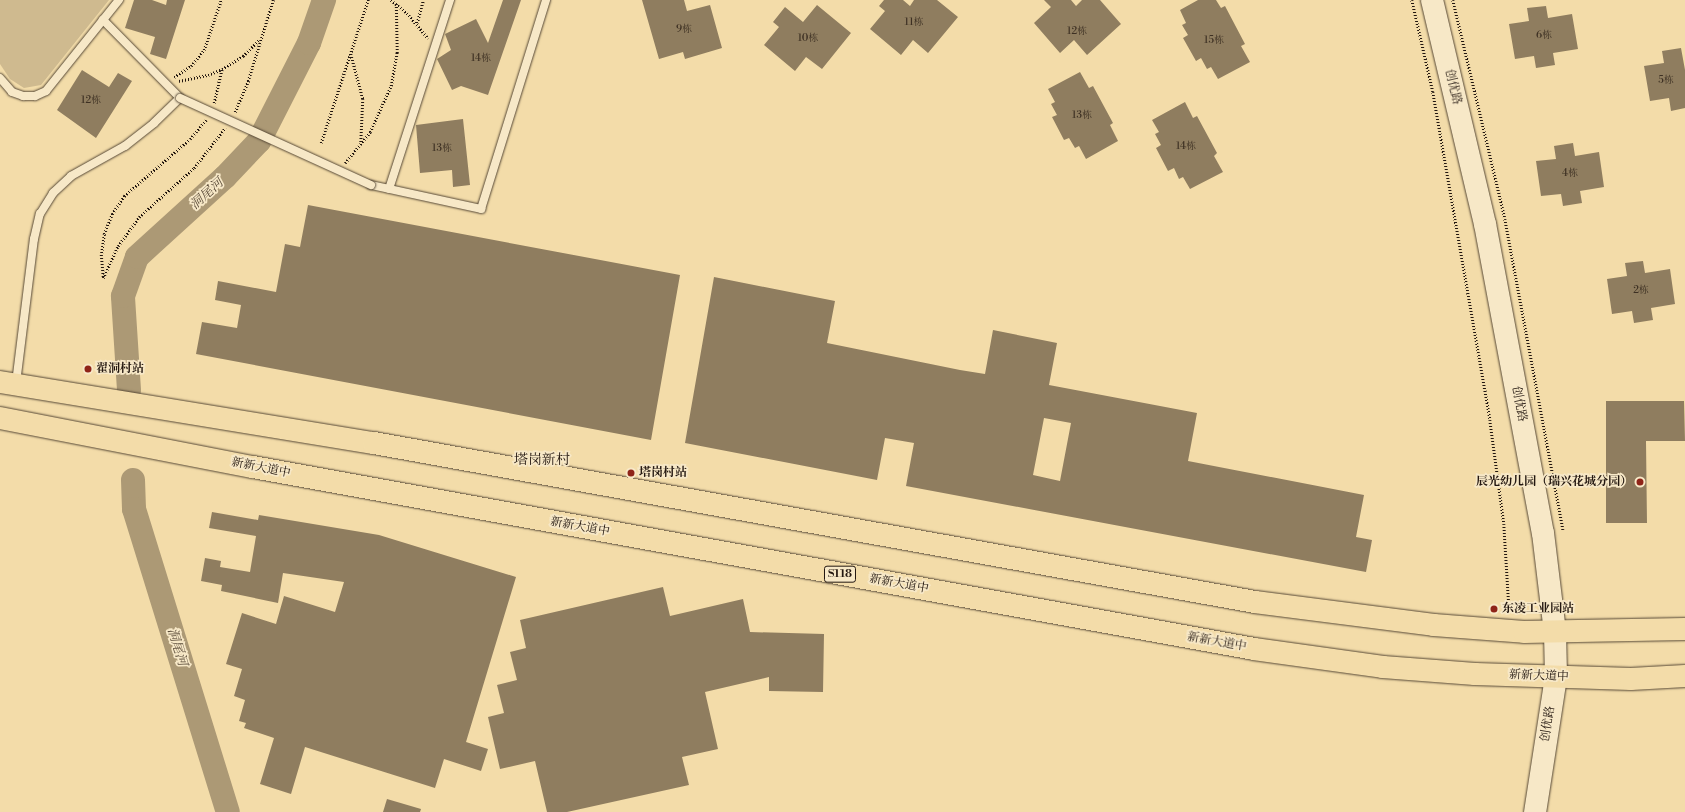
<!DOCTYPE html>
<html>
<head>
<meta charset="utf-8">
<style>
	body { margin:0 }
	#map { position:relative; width:1685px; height:812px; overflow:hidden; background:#f3dca9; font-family:"Libre Bodoni","Noto Serif SC",serif }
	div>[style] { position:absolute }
	.green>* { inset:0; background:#cfba8f }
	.river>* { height:24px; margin:-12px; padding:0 12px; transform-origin:12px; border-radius:12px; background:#ac9975 }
	.building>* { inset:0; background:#8f7d5f }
	.path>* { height:2.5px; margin-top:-1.25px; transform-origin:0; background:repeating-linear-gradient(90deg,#22160f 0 1px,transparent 0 3px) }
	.roads { filter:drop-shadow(0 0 1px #564836) drop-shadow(0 0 1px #564836) }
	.lane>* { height:8px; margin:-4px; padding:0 4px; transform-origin:4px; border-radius:4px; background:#f7e8c7 }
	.secondary>* { height:22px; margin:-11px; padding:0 11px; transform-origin:11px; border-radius:11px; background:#f7e8c7 }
	.primary>* { height:22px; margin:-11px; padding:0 11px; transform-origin:11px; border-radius:11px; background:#f3dca9 }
	.bridges { filter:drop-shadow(0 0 1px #564836) drop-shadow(0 0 1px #564836) }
	.lane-bridge>* { height:8px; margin:-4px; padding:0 4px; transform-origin:4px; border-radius:4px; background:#f7e8c7 }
	.dots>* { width:11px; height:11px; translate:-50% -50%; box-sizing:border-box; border:2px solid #f7e8c7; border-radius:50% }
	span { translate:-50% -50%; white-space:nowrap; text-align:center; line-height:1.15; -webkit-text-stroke:3.5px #f7e8c7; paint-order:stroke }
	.number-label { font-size:10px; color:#3d3023 }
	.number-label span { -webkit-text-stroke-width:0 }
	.shield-label span { padding:1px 3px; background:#f7e8c7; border:1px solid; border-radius:3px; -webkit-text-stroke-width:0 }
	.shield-label { font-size:11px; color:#22160f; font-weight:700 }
	.street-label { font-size:12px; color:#22160f }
	.poi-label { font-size:12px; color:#22160f; font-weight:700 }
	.left { translate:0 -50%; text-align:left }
	.right { translate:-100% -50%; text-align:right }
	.water-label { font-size:13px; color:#594a38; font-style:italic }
	.quarter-label { font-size:14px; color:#22160f }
</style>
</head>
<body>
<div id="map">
	<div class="green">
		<div style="clip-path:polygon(0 0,109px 0,41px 85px,24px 88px,10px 79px,0 64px)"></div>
	</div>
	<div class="river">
		<div style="left:129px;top:390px;width:94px;rotate:-93.7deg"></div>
		<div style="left:123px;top:296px;width:41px;rotate:-70.3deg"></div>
		<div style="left:137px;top:257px;width:119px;rotate:-42.3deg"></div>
		<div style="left:225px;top:177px;width:50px;rotate:-46.6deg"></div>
		<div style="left:259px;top:141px;width:110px;rotate:-63deg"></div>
		<div style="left:309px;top:43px;width:46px;rotate:-70.8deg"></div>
		<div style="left:133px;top:480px;width:29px;rotate:88deg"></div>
		<div style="left:134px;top:509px;width:317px;rotate:72.8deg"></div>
	</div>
	<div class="building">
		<div style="clip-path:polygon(134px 0,152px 0,166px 5px,167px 0,185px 0,166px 59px,150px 54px,155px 37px,125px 28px)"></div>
		<div style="clip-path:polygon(503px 0,521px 0,488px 95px,461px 86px,452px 90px,437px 59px,451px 50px,445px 34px,476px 19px,488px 43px)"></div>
		<div style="clip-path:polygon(642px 0,684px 0,687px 11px,710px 5px,722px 48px,685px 59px,683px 52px,659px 59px)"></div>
		<div style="clip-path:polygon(884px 0,903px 0,910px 6px,914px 0,937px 0,958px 17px,928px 53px,913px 40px,901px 55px,870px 29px,885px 11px,879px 6px)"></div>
		<div style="clip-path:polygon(1044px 0,1071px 0,1076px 6px,1082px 0,1100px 0,1121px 24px,1087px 55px,1074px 40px,1060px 53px,1034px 23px,1051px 7px)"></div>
		<div style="clip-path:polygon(1198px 0,1216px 0,1221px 8px,1225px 6px,1245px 44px,1241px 46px,1250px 62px,1218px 79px,1211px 67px,1207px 69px,1201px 58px,1196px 61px,1183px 38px,1188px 35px,1182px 25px,1186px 23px,1180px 10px)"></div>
		<div style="clip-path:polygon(817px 5px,851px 33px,822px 69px,806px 57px,795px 71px,764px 45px,779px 27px,773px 22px,785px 7px,803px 22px)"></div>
		<div style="clip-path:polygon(1546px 6px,1548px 18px,1572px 14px,1578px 49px,1553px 53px,1555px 65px,1536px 68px,1534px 56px,1515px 59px,1509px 24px,1529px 21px,1527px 8px)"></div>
		<div style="clip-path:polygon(1681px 48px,1685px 70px,1685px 108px,1671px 111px,1669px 98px,1650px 101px,1644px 66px,1664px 63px,1662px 51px)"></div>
		<div style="clip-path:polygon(82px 70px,109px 87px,118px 73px,132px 81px,96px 138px,57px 110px)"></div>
		<div style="clip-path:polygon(1080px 72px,1089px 88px,1093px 86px,1113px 123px,1110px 125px,1118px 141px,1086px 159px,1079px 146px,1075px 148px,1069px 138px,1064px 140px,1052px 117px,1057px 115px,1051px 104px,1055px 102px,1048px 89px)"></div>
		<div style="clip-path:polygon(1185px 102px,1193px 118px,1197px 116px,1217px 153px,1214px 156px,1223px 172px,1190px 189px,1183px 177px,1179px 179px,1174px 168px,1168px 171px,1156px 148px,1161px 145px,1155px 134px,1159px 132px,1152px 120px)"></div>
		<div style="clip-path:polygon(463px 119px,470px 185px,453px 187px,452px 170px,420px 173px,416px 125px)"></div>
		<div style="clip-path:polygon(1573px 143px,1575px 156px,1599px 152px,1604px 187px,1580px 191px,1582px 203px,1563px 206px,1561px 194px,1541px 196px,1536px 161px,1556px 159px,1554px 146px)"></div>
		<div style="clip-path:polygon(308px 205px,680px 275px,651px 440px,196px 354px,202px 322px,237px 328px,241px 305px,215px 300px,218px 281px,276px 292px,285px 244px,300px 247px)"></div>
		<div style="clip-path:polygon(1643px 261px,1645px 273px,1670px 269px,1675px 304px,1651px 308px,1653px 320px,1634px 323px,1632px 311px,1612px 314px,1607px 279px,1627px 276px,1625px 263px)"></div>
		<div style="clip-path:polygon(evenodd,714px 277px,835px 301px,827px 343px,960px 370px,985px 374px,993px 330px,1057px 343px,1049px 385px,1197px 413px,1188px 461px,1364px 495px,1356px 537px,1372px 540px,1366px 572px,906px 486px,914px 443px,885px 438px,877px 480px,685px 443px,714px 277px,1044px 418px,1071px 423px,1060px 481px,1033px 475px,1044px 418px)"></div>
		<div style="clip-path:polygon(1606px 401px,1684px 401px,1685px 441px,1646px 441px,1647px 523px,1606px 523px)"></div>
		<div style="clip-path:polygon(212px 512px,258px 520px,259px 515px,379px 535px,516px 577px,466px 742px,488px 749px,481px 771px,444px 759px,435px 788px,305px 747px,291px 794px,260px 784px,274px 738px,244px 728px,246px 723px,239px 721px,245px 700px,234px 696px,242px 669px,226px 664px,242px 613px,276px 624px,284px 596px,335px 612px,344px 582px,283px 573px,278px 603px,221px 591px,222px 585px,201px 581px,205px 558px,221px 561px,220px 567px,250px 572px,256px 536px,209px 528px)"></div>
		<div style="clip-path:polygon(663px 587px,670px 616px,743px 599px,750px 632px,824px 634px,823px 692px,769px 691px,769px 677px,705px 692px,718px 749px,682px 757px,689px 785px,567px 812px,547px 812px,535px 761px,500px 769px,488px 717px,504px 713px,497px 685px,517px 680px,510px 652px,526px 648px,520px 620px)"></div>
		<div style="clip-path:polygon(387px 799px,421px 809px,420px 812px,383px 812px)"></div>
	</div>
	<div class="path">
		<div style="left:391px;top:0;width:21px;rotate:39deg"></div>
		<div style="left:407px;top:13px;width:33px;rotate:50deg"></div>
		<div style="left:1412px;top:0;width:94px;rotate:77.1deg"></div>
		<div style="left:1433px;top:92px;width:333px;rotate:80.1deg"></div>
		<div style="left:1490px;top:420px;width:105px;rotate:82.3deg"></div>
		<div style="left:1504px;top:524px;width:81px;rotate:86.5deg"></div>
		<div style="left:1453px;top:0;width:225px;rotate:76.6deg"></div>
		<div style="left:1505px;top:219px;width:316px;rotate:79.4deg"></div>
		<div style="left:417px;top:23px;width:24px;rotate:-75deg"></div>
		<div style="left:351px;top:54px;width:47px;rotate:75.1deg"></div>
		<div style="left:363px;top:99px;width:44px;rotate:92.6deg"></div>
		<div style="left:174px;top:77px;width:20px;rotate:-33deg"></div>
		<div style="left:191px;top:66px;width:21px;rotate:-51deg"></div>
		<div style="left:204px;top:50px;width:53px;rotate:-71.2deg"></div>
		<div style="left:179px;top:81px;width:30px;rotate:-12deg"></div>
		<div style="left:208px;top:75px;width:15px;rotate:-23deg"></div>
		<div style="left:222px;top:69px;width:25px;rotate:-32deg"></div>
		<div style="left:243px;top:56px;width:23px;rotate:-45deg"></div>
		<div style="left:214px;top:103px;width:35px;rotate:-77deg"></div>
		<div style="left:235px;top:112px;width:34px;rotate:-67deg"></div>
		<div style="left:248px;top:81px;width:85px;rotate:-72.8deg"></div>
		<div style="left:321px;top:143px;width:151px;rotate:-71.8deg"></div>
		<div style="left:345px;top:163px;width:40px;rotate:-51deg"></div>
		<div style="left:370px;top:132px;width:51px;rotate:-65.5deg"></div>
		<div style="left:391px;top:86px;width:34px;rotate:-80deg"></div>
		<div style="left:397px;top:53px;width:50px;rotate:-91.1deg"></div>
		<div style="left:103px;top:277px;width:21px;rotate:-95deg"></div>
		<div style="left:101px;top:256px;width:22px;rotate:-82deg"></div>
		<div style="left:104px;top:234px;width:22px;rotate:-68deg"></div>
		<div style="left:112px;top:214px;width:22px;rotate:-56deg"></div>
		<div style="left:124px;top:196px;width:87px;rotate:-40.8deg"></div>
		<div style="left:190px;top:139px;width:25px;rotate:-50deg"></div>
		<div style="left:103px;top:278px;width:35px;rotate:-65deg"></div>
		<div style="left:118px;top:246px;width:36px;rotate:-54deg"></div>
		<div style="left:139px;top:217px;width:74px;rotate:-41.7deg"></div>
		<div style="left:194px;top:168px;width:51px;rotate:-52.2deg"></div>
	</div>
	<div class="roads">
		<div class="lane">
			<div style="left:0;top:78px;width:18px;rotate:49deg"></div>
			<div style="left:12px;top:92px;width:12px;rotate:20deg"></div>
			<div style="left:23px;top:96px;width:12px"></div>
			<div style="left:35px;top:96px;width:12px;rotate:-24deg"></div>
			<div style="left:46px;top:91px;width:117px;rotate:-51.3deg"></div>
			<div style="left:371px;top:185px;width:113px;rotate:12.3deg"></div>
			<div style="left:481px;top:209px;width:219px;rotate:-72.7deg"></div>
			<div style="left:389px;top:189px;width:199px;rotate:-72.1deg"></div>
			<div style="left:16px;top:383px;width:145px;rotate:-82.9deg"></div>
			<div style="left:34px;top:239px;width:26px;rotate:-77deg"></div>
			<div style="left:40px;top:214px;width:25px;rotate:-58deg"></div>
			<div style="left:53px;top:193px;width:25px;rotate:-43deg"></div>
			<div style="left:71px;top:176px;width:62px;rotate:-29.1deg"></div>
			<div style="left:125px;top:146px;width:37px;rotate:-38deg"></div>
			<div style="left:154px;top:123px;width:36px;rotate:-44deg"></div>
			<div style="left:180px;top:98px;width:110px;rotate:-134.6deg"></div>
		</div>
		<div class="secondary">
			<div style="left:1432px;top:0;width:230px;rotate:76.7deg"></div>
			<div style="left:1485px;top:224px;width:314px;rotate:79.4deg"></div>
			<div style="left:1543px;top:533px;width:100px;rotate:83.1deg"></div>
			<div style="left:1555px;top:632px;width:45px;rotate:88.7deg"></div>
			<div style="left:1556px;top:677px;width:137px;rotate:98.8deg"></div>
		</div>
		<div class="primary">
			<div style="left:0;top:382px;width:379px;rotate:9.3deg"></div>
			<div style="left:374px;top:443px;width:895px;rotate:10.23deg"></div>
			<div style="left:1255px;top:602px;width:180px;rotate:7.3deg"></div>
			<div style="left:1434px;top:625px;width:90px;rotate:4.4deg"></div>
			<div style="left:1524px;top:632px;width:161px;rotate:-1.1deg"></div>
			<div style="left:0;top:418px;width:258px;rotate:11deg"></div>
			<div style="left:253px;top:467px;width:1017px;rotate:10.3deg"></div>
			<div style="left:1254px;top:649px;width:130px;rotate:7.9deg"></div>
			<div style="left:1383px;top:667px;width:92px;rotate:4.4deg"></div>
			<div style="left:1475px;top:674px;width:156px;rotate:1.8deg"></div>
			<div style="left:1631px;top:679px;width:54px;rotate:-3.2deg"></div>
		</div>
	</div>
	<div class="bridges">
		<div class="lane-bridge">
			<div style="left:180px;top:98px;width:210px;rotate:24.5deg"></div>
		</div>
	</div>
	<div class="dots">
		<div style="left:88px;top:369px;background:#8f2418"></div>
		<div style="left:631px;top:473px;background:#8f2418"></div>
		<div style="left:1640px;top:482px;background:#8f2418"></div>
		<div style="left:1494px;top:609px;background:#8f2418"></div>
	</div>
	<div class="number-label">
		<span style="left:914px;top:23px">11栋</span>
		<span style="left:684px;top:30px">9栋</span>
		<span style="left:1077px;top:32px">12栋</span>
		<span style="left:1544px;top:36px">6栋</span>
		<span style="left:808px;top:39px">10栋</span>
		<span style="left:1214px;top:41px">15栋</span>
		<span style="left:481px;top:59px">14栋</span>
		<span style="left:1666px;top:81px">5栋</span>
		<span style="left:91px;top:101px">12栋</span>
		<span style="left:1082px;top:116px">13栋</span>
		<span style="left:1186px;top:147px">14栋</span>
		<span style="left:442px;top:149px">13栋</span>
		<span style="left:1570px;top:174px">4栋</span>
		<span style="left:1641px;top:291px">2栋</span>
	</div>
	<div class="shield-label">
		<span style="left:840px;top:574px">S118</span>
	</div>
	<div class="street-label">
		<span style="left:1453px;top:87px;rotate:77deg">创优路</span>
		<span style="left:1519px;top:404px;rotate:79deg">创优路</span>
		<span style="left:261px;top:468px;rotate:11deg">新新大道中</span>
		<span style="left:580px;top:527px;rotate:10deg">新新大道中</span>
		<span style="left:899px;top:584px;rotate:10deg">新新大道中</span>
		<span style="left:1217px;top:642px;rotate:10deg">新新大道中</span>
		<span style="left:1539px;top:676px;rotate:2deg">新新大道中</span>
		<span style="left:1548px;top:724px;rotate:-81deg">创优路</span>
	</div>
	<div class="poi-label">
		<span class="left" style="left:96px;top:369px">翟洞村站</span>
		<span class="left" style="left:639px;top:473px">塔岗村站</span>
		<span class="right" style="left:1632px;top:482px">辰光幼儿园（瑞兴花城分园）</span>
		<span class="left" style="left:1502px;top:609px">东凌工业园站</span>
	</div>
	<div class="water-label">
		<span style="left:207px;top:194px;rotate:-42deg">洞尾河</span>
		<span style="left:177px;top:647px;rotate:73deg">洞尾河</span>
	</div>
	<div class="quarter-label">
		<span style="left:542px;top:460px">塔岗新村</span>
	</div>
</div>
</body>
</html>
